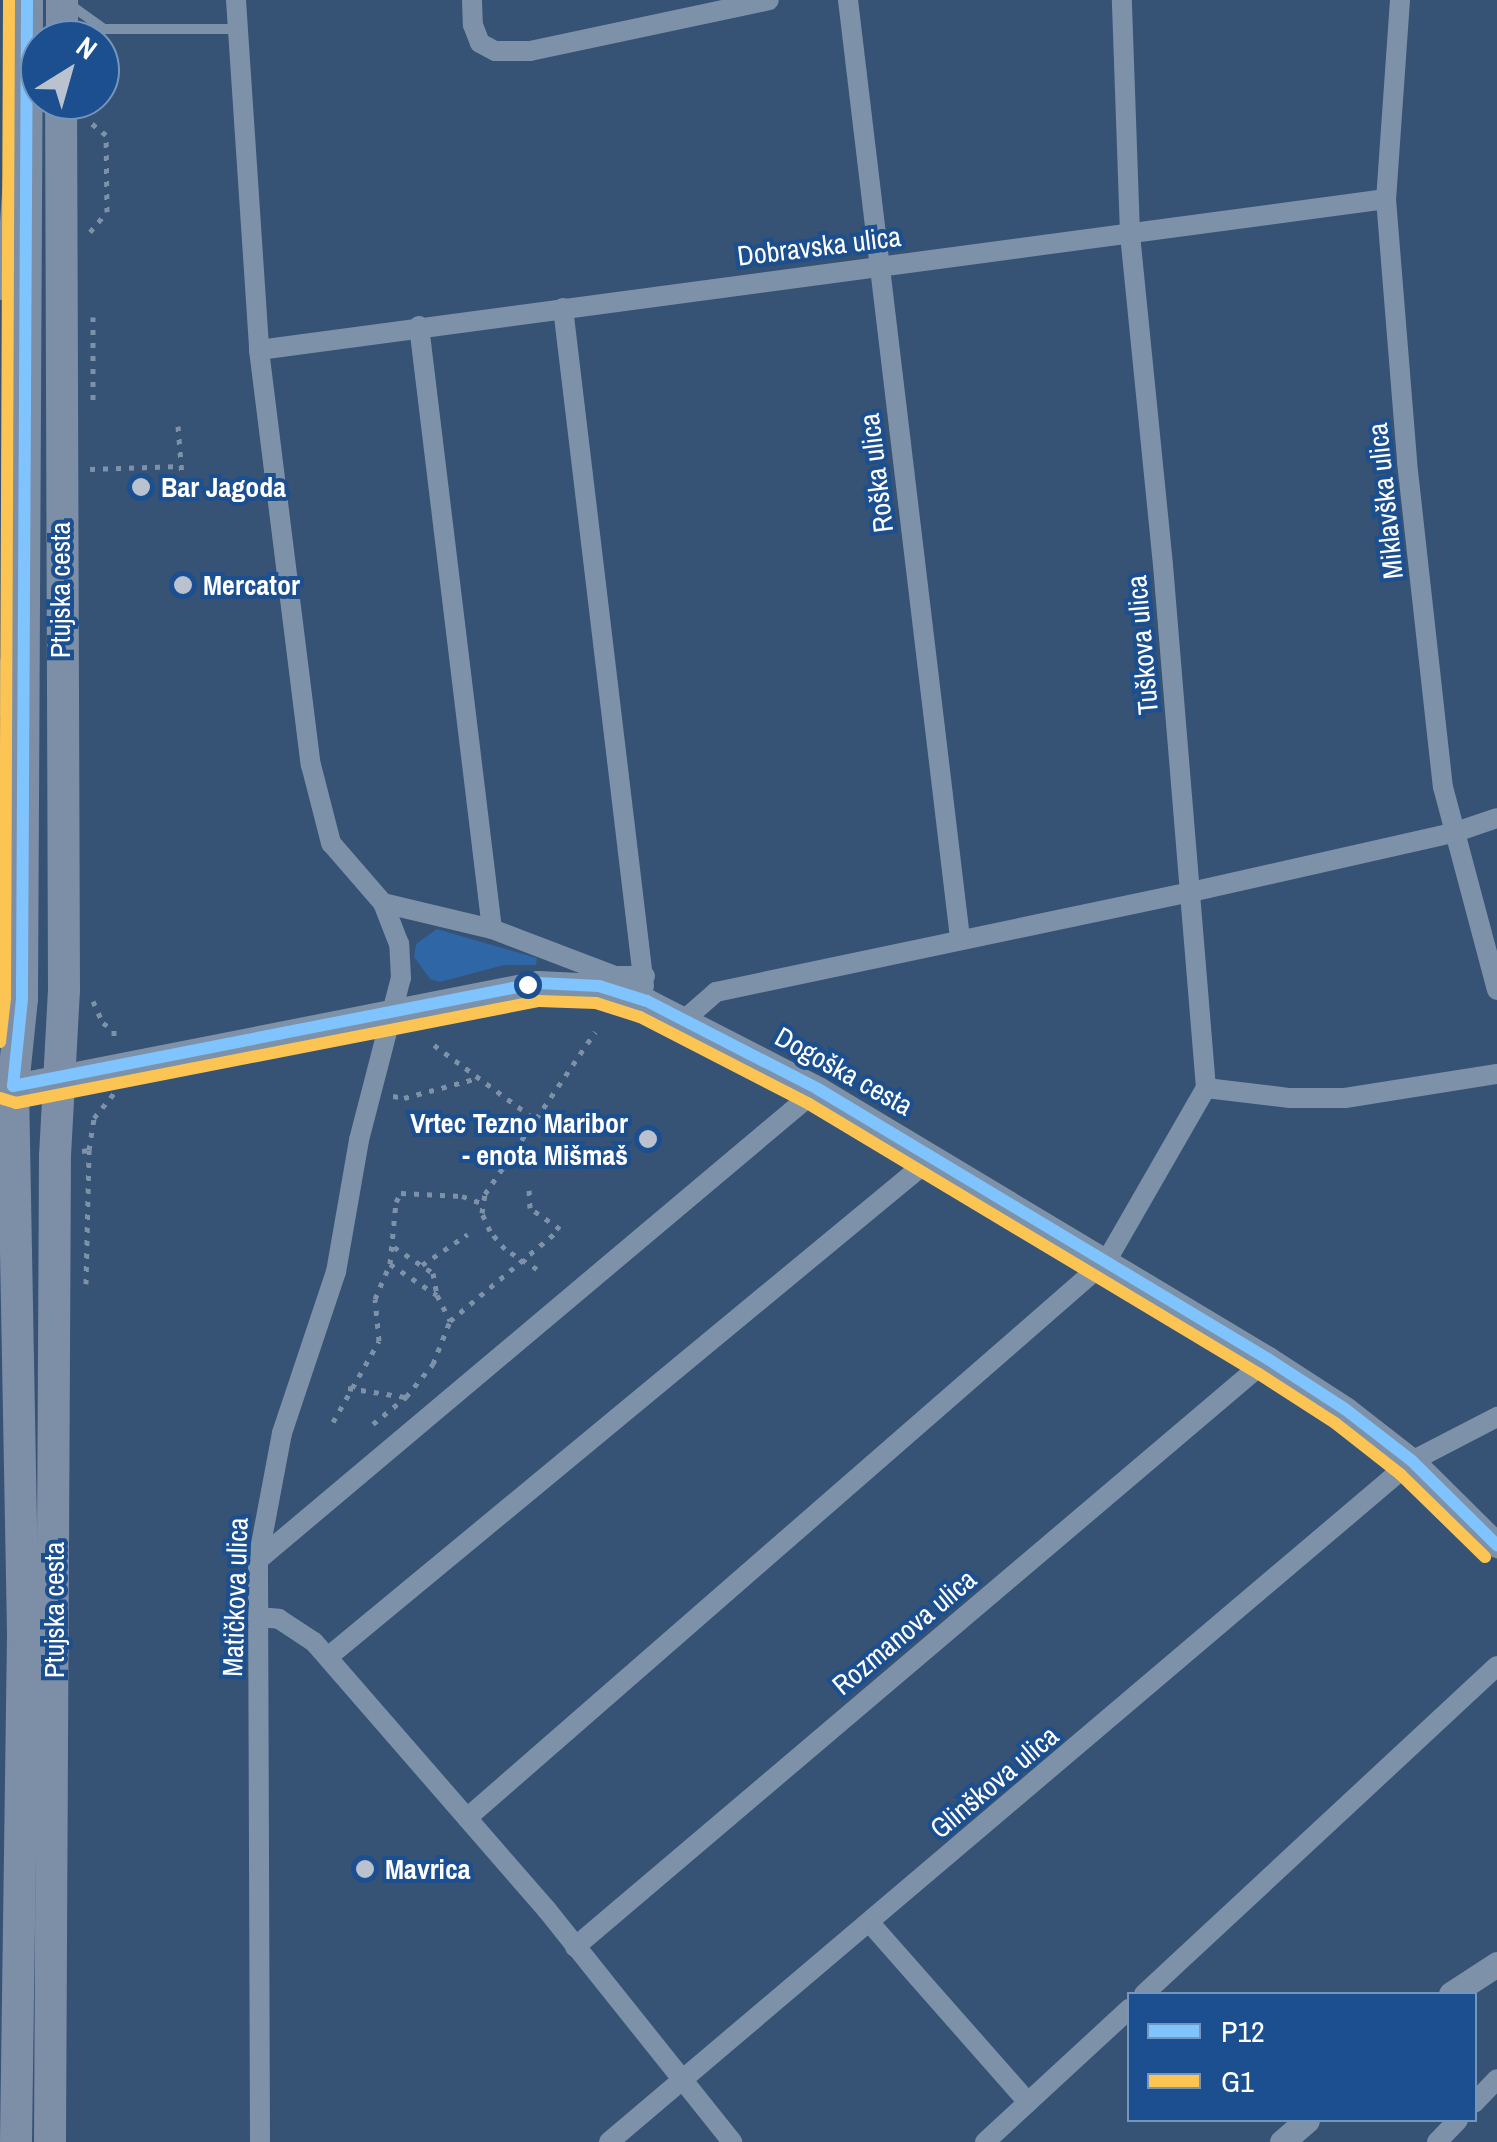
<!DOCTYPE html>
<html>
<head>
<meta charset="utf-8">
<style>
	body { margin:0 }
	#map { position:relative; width:1497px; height:2142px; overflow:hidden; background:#365274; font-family:"Archivo Narrow",sans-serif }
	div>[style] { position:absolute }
	.green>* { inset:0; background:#2f66a5 }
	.path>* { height:5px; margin-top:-2.5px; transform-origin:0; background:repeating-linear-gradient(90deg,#7d92a8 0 5px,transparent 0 13px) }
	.service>* { height:10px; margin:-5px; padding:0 5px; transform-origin:5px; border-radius:5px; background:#7d92a8 }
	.minor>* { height:20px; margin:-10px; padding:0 10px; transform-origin:10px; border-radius:10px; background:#7d92a8 }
	.tertiary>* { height:25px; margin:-12.5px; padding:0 12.5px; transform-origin:12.5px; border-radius:12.5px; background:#7d92a8 }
	.primary>* { height:32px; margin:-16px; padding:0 16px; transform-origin:16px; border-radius:16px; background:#7d8ea7 }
	.bus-1>* { height:12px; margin:-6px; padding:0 6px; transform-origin:6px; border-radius:6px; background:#80c4ff }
	.bus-2>* { height:12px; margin:-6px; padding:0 6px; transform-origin:6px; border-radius:6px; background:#fcc553 }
	.dots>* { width:28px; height:28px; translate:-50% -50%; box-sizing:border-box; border:5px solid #1b4f8f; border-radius:50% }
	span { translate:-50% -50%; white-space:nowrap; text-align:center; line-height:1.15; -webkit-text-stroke:8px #1b4f8f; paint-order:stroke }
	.street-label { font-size:28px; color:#fff }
	.poi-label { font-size:28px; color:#fff; font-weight:700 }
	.left { translate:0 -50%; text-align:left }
	.right { translate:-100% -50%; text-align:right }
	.legend { position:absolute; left:1127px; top:1992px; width:350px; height:130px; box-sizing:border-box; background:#1b4f8f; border:2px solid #7695bc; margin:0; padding:12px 18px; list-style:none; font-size:30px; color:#fff }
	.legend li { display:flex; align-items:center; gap:20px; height:50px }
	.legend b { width:50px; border:2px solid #7695bc }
	.north { position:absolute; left:20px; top:20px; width:100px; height:100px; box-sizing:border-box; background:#1b4f8f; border:2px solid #7695bc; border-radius:50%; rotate:37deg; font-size:28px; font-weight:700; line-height:40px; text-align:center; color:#fff }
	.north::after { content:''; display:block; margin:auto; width:35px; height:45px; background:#b9c2ce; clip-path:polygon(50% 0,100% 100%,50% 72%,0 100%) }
</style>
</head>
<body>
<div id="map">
	<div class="green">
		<div style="clip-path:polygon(437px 929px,537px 958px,536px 965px,504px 965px,440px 982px,430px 979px,414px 957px,416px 944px)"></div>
	</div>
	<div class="path">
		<div style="left:90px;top:232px;width:26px;rotate:-50deg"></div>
		<div style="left:107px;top:212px;width:77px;rotate:-90.7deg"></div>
		<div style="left:106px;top:135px;width:19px;rotate:-141deg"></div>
		<div style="left:93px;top:317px;width:89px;rotate:90deg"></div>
		<div style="left:178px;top:426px;width:50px;rotate:85.4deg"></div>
		<div style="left:90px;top:469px;width:91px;rotate:-1.9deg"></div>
		<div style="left:93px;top:1001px;width:24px;rotate:66deg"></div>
		<div style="left:103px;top:1023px;width:13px;rotate:32deg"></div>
		<div style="left:114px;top:1030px;width:11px;rotate:90deg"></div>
		<div style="left:434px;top:1045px;width:127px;rotate:36.3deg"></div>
		<div style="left:393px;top:1096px;width:11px;rotate:10deg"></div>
		<div style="left:404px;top:1098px;width:77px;rotate:-15.1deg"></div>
		<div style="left:82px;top:1151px;width:7px;rotate:-8deg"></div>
		<div style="left:89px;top:1150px;width:32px;rotate:-81deg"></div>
		<div style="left:94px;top:1118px;width:33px;rotate:-51deg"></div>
		<div style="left:394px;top:1247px;width:47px;rotate:33.7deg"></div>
		<div style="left:433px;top:1273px;width:22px;rotate:80deg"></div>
		<div style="left:437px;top:1295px;width:29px;rotate:63deg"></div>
		<div style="left:390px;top:1264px;width:56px;rotate:33.4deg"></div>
		<div style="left:422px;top:1265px;width:55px;rotate:-34deg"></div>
		<div style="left:537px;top:1269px;width:38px;rotate:-148deg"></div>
		<div style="left:505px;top:1249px;width:23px;rotate:-130deg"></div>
		<div style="left:490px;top:1231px;width:20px;rotate:-114deg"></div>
		<div style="left:482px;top:1213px;width:19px;rotate:-81deg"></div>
		<div style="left:485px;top:1194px;width:196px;rotate:-55.8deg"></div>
		<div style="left:86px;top:1284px;width:134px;rotate:-88.7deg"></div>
		<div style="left:348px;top:1388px;width:58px;rotate:9deg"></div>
		<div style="left:333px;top:1422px;width:93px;rotate:-60.4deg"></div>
		<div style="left:379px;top:1341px;width:42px;rotate:-95.4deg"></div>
		<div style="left:375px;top:1299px;width:38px;rotate:-67deg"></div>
		<div style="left:390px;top:1264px;width:62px;rotate:-84.5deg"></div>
		<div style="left:396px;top:1202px;width:10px;rotate:-61deg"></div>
		<div style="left:401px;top:1193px;width:61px;rotate:2.8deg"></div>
		<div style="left:462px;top:1196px;width:23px;rotate:20deg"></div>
		<div style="left:373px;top:1424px;width:43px;rotate:-39.3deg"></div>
		<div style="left:406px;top:1397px;width:43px;rotate:-50.7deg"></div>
		<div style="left:433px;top:1364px;width:46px;rotate:-68.4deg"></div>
		<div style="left:450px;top:1321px;width:143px;rotate:-39.9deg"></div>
		<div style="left:560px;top:1229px;width:37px;rotate:-145deg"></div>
		<div style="left:530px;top:1208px;width:18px;rotate:-93deg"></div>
	</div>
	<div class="service">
		<div style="left:69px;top:4px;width:43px;rotate:35.5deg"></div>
		<div style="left:91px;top:40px;width:17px;rotate:-40deg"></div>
		<div style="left:104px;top:29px;width:132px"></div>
		<div style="left:68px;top:119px;width:22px;rotate:-58deg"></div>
		<div style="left:0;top:295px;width:117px;rotate:-86.1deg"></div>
		<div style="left:8px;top:178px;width:16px;rotate:-55deg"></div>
		<div style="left:0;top:710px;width:46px;rotate:-85deg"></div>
		<div style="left:4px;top:664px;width:22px;rotate:-68deg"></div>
	</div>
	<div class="minor">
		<div style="left:236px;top:0;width:351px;rotate:86.2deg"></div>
		<div style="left:259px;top:350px;width:418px;rotate:82.9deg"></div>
		<div style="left:311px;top:765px;width:81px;rotate:75.6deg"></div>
		<div style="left:331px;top:843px;width:79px;rotate:49.1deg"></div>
		<div style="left:383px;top:903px;width:112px;rotate:13.4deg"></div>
		<div style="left:492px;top:929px;width:132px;rotate:20.9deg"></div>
		<div style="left:615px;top:976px;width:30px"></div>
		<div style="left:472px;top:0;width:25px;rotate:88deg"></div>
		<div style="left:473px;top:25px;width:19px;rotate:69deg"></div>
		<div style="left:480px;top:43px;width:17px;rotate:28deg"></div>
		<div style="left:495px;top:51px;width:35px"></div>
		<div style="left:530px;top:51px;width:244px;rotate:-12deg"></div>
		<div style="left:848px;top:0;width:945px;rotate:83.19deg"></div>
		<div style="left:1400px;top:0;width:199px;rotate:94deg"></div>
		<div style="left:1386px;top:199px;width:264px;rotate:85.4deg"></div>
		<div style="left:1407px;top:462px;width:327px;rotate:83.7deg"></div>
		<div style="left:1443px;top:787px;width:210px;rotate:75.1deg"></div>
		<div style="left:563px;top:308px;width:683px;rotate:83.19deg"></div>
		<div style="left:419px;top:326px;width:607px;rotate:83.1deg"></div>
		<div style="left:259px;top:350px;width:1137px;rotate:-7.63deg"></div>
		<div style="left:684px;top:1020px;width:43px;rotate:-41.2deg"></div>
		<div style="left:716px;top:992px;width:485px;rotate:-11.9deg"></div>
		<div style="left:1191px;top:892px;width:269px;rotate:-12.7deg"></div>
		<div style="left:1453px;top:833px;width:46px;rotate:-18.8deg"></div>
		<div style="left:1206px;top:1088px;width:85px;rotate:6.8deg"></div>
		<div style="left:1290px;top:1098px;width:55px"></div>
		<div style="left:1345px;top:1098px;width:154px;rotate:-9deg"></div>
		<div style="left:258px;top:1560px;width:732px;rotate:-40.07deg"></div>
		<div style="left:258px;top:1617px;width:21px;rotate:5deg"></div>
		<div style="left:279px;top:1619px;width:42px;rotate:33.3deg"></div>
		<div style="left:314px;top:1642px;width:355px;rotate:49deg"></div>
		<div style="left:547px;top:1910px;width:297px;rotate:51.4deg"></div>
		<div style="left:328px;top:1657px;width:786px;rotate:-39.58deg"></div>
		<div style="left:467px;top:1818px;width:849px;rotate:-41.08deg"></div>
		<div style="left:1107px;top:1260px;width:198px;rotate:-60.1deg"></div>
		<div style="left:1206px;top:1088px;width:525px;rotate:-94.7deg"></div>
		<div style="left:1163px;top:565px;width:333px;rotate:-95.7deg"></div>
		<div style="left:1130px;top:234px;width:234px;rotate:-92deg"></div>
		<div style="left:870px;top:1923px;width:239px;rotate:48.6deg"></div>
		<div style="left:575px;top:1947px;width:909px;rotate:-40.31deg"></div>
		<div style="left:1144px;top:1994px;width:482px;rotate:-42.9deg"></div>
		<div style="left:1474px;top:2103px;width:33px;rotate:-46deg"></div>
		<div style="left:260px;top:2142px;width:582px;rotate:-90.2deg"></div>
		<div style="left:258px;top:1560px;width:129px;rotate:-79.3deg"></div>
		<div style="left:282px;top:1433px;width:170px;rotate:-71.5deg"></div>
		<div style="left:336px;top:1272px;width:134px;rotate:-80.1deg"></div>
		<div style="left:359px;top:1140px;width:167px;rotate:-75.5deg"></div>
		<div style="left:401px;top:978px;width:34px;rotate:-93deg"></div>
		<div style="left:399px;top:944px;width:44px;rotate:-111.3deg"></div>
		<div style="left:609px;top:2142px;width:1053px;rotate:-40.3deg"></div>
		<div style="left:1412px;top:1461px;width:96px;rotate:-27.4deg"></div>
		<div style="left:985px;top:2142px;width:197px;rotate:-42.7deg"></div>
		<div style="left:1437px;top:2142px;width:30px;rotate:-46deg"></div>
	</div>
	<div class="tertiary">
		<div style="left:0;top:1089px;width:548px;rotate:-11.15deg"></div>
		<div style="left:538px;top:983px;width:61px;rotate:2.8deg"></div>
		<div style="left:599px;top:986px;width:50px;rotate:17.4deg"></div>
		<div style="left:647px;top:1001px;width:192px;rotate:27.2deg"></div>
		<div style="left:818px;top:1089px;width:525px;rotate:30.96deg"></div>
		<div style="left:1268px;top:1359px;width:92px;rotate:33deg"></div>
		<div style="left:1345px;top:1409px;width:85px;rotate:37.8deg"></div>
		<div style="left:1412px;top:1461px;width:120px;rotate:44.7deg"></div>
		<div style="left:1451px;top:1994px;width:55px;rotate:-33.1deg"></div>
		<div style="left:1282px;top:2142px;width:33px;rotate:-41deg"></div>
	</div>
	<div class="primary">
		<div style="left:62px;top:40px;width:40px;rotate:-90deg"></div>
		<div style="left:16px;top:2142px;width:509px;rotate:-89.21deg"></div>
		<div style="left:23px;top:1633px;width:547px;rotate:-91.05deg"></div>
		<div style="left:13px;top:1086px;width:87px;rotate:-84.1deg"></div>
		<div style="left:22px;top:999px;width:999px;rotate:-89.71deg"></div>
		<div style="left:50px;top:2142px;width:986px;rotate:-89.71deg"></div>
		<div style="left:55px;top:1156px;width:166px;rotate:-86.9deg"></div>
		<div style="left:64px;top:990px;width:890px;rotate:-90.19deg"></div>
	</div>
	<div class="bus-1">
		<div style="left:27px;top:0;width:999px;rotate:90.29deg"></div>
		<div style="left:22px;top:999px;width:87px;rotate:95.9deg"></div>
		<div style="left:13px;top:1086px;width:535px;rotate:-11.1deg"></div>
		<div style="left:538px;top:983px;width:61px;rotate:2.8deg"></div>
		<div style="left:599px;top:986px;width:50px;rotate:17.4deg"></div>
		<div style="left:647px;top:1001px;width:192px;rotate:27.2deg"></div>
		<div style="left:818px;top:1089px;width:525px;rotate:30.96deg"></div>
		<div style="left:1268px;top:1359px;width:92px;rotate:33deg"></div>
		<div style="left:1345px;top:1409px;width:85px;rotate:37.8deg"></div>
		<div style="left:1412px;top:1461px;width:120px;rotate:44.7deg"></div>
	</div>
	<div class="bus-2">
		<div style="left:0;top:1042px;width:44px;rotate:-83.5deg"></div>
		<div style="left:5px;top:998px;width:998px;rotate:-89.77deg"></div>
		<div style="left:0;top:1098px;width:17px;rotate:17deg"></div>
		<div style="left:16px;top:1103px;width:533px;rotate:-11.04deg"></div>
		<div style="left:539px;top:1001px;width:57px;rotate:2deg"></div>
		<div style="left:596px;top:1003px;width:46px;rotate:17.7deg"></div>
		<div style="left:640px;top:1017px;width:190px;rotate:27.2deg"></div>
		<div style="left:809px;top:1104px;width:525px;rotate:30.96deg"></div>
		<div style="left:1259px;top:1374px;width:90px;rotate:32.8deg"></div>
		<div style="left:1335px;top:1423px;width:83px;rotate:38.1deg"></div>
		<div style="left:1400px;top:1474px;width:119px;rotate:44.3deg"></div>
	</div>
	<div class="dots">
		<div style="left:141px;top:487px;background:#b9c2ce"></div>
		<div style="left:183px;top:585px;background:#b9c2ce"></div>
		<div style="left:528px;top:985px;background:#fff"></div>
		<div style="left:648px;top:1139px;background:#b9c2ce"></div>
		<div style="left:365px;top:1869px;background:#b9c2ce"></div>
	</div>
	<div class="street-label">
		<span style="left:819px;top:246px;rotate:-7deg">Dobravska ulica</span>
		<span style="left:876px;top:473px;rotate:-97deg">Roška ulica</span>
		<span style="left:1385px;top:501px;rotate:-96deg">Miklavška ulica</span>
		<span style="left:60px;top:590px;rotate:-90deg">Ptujska cesta</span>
		<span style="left:1142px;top:645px;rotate:-95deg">Tuškova ulica</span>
		<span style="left:844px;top:1071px;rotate:29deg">Dogoška cesta</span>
		<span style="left:235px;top:1597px;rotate:-88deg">Matičkova ulica</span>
		<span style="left:54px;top:1610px;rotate:-90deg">Ptujska cesta</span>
		<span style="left:904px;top:1632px;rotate:-40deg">Rozmanova ulica</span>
		<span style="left:994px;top:1782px;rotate:-40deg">Glinškova ulica</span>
	</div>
	<div class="poi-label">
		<span class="left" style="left:161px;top:487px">Bar Jagoda</span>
		<span class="left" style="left:203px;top:585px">Mercator</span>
		<span class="right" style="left:628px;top:1139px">Vrtec Tezno Maribor<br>- enota Mišmaš</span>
		<span class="left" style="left:385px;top:1869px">Mavrica</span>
	</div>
	<ul class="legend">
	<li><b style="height:12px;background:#80c4ff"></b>P12</li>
	<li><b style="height:12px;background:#fcc553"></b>G1</li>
	</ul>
	<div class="north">N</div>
</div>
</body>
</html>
